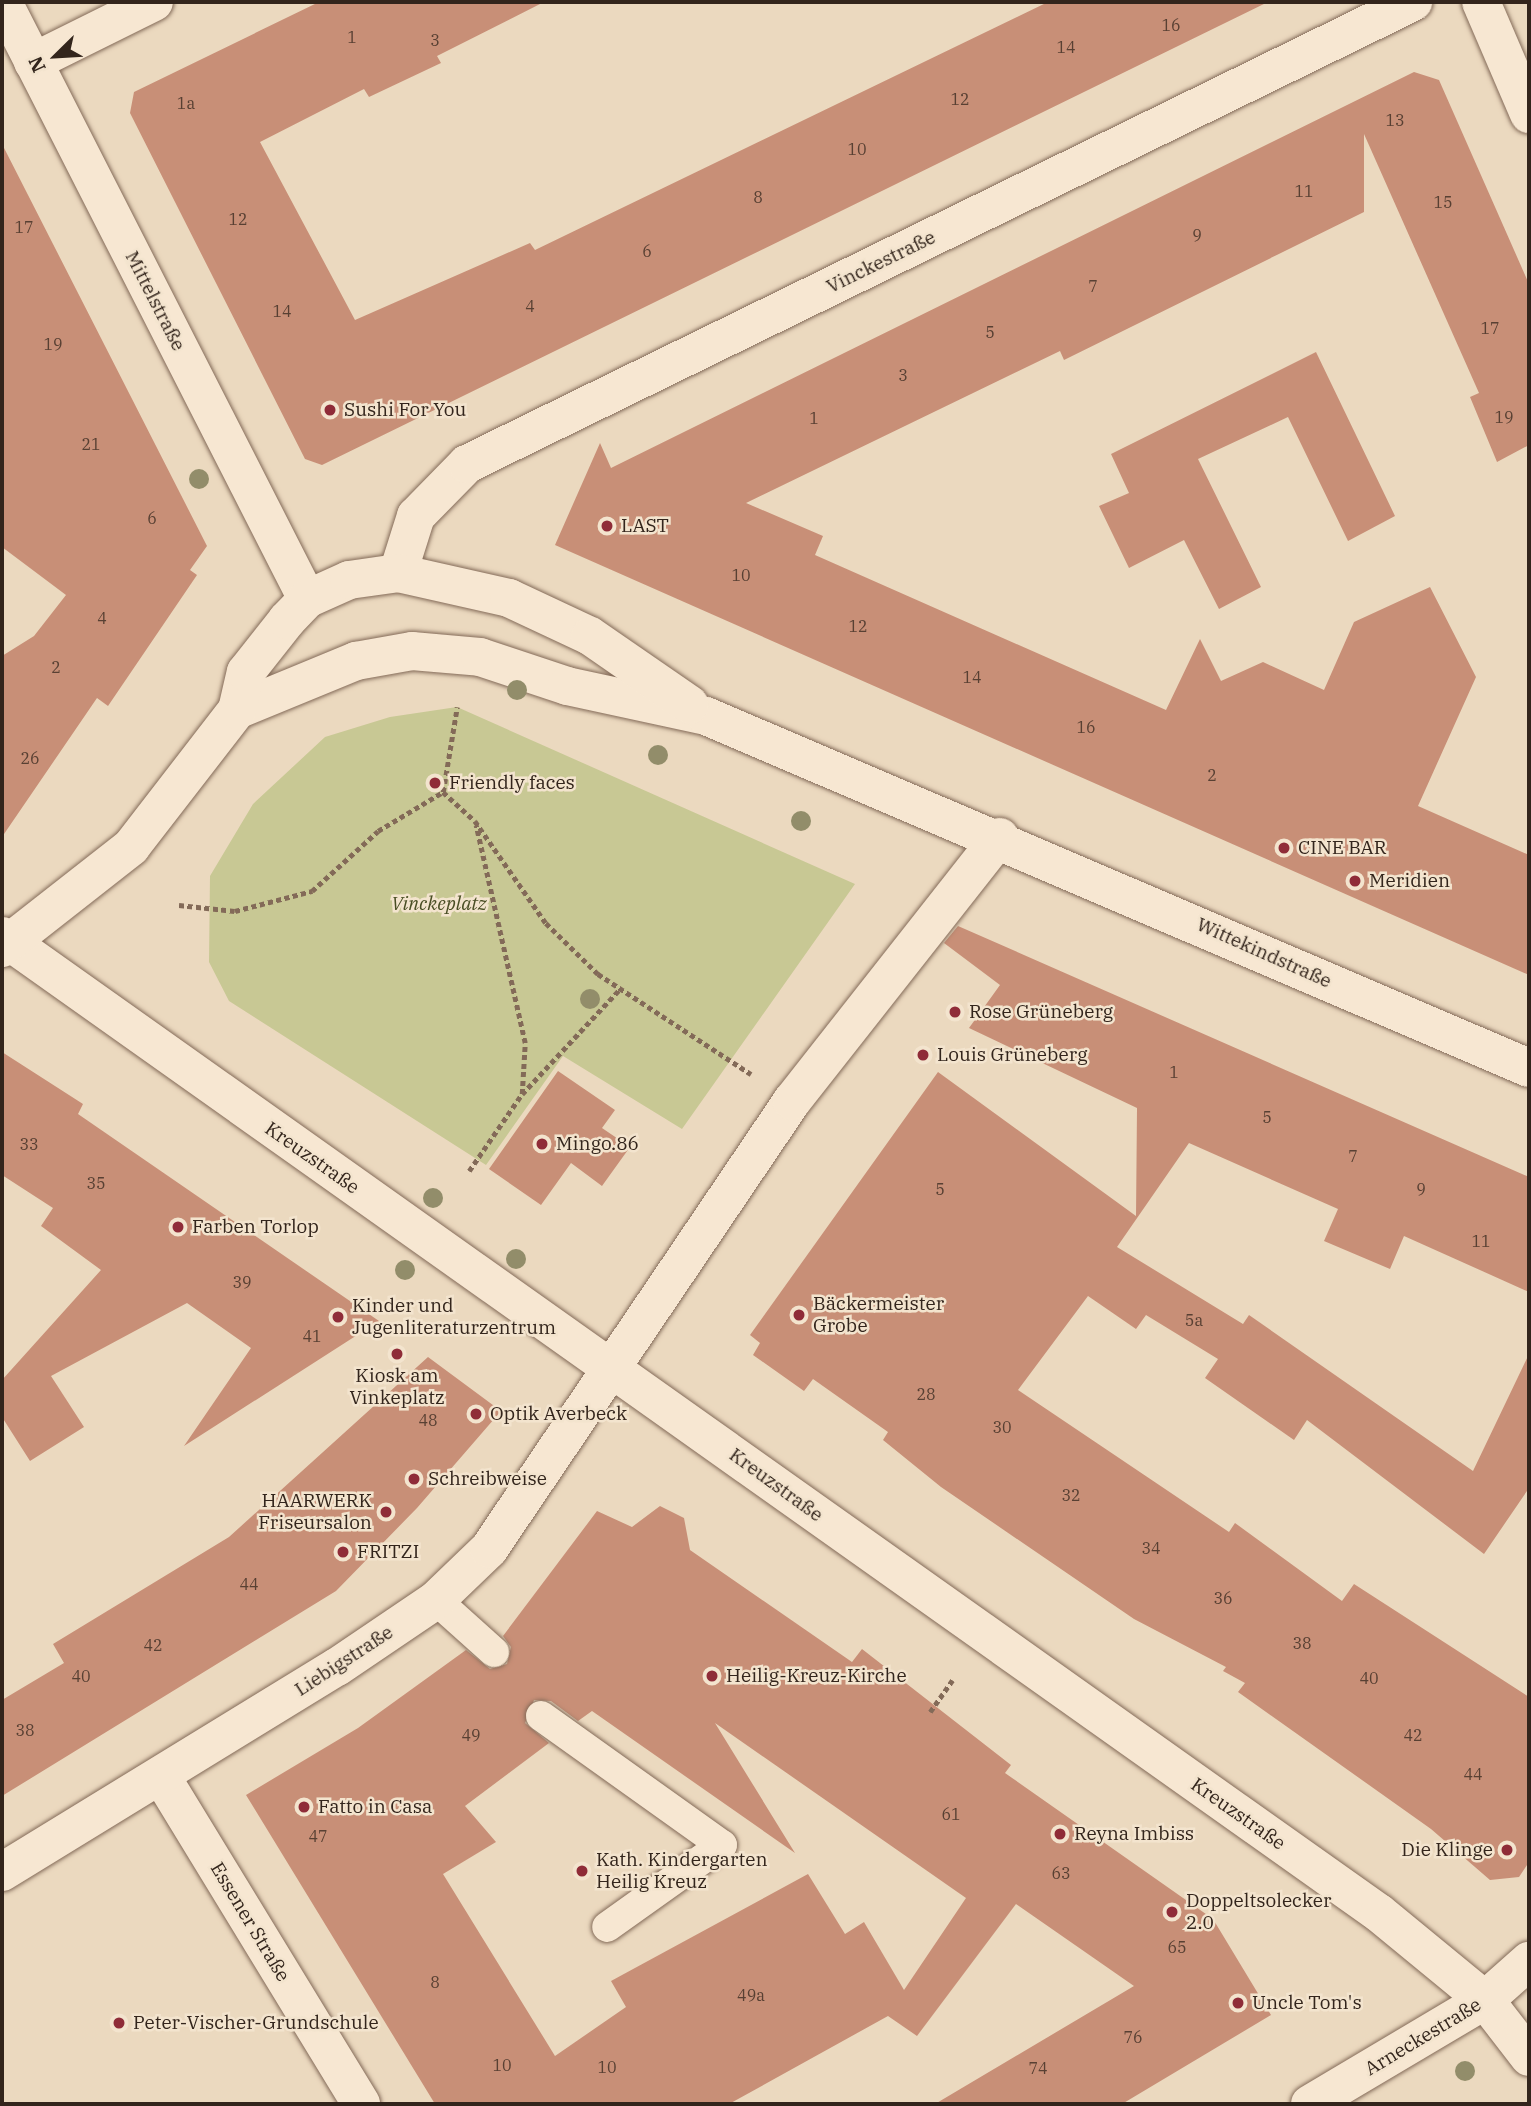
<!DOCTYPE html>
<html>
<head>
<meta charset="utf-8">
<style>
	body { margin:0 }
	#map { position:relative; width:1531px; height:2106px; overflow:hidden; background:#ebd9bf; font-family:"IBM Plex Serif",serif }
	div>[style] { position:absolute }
	.green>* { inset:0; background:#c8c894 }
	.building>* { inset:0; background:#c88f77 }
	.path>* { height:4.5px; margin-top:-2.25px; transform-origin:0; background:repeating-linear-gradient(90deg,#836a58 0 5px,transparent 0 8.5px) }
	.roads { filter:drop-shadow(0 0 2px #836a58) drop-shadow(0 0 2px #836a58) }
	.service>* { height:30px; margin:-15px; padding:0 15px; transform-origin:15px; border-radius:15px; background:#f7e7d2 }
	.minor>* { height:38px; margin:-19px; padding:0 19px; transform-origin:19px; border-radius:19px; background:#f7e7d2 }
	.tertiary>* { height:38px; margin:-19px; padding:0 19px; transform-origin:19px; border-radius:19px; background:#f7e7d2 }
	.trees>* { width:20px; height:20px; margin:-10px; border-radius:50%; background:#928d6a }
	.dots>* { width:19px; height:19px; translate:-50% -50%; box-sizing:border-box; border:4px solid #f3e4ce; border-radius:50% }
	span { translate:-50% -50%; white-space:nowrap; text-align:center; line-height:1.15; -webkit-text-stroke:5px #f3e4ce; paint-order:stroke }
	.number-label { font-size:16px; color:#584033 }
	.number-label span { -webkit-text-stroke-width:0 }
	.street-label { font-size:19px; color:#33251c }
	.poi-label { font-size:19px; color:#33251c }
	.left { translate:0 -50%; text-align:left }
	.right { translate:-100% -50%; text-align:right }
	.park-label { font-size:19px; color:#494e24; font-style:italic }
	.frame { position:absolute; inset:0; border:4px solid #33251c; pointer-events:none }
	.north { position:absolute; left:21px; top:21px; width:70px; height:70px; -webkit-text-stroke:5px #f3e4ce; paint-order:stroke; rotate:246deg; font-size:19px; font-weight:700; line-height:28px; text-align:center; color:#33251c }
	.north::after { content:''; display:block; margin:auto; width:24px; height:32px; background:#33251c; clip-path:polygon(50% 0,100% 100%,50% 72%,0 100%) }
</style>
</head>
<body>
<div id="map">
	<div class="green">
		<div style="clip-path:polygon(457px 707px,855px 884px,682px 1129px,563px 1056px,486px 1165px,229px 1001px,209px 962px,210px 876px,253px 804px,325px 737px,390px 717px)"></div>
	</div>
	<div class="building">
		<div style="clip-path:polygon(319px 2px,544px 2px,437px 56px,441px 63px,369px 97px,364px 89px,260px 142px,355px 320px,530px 243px,535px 250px,1048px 2px,1268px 2px,322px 465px,305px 459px,130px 113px,134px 92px)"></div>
		<div style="clip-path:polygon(1414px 72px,1439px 80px,1529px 284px,1529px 445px,1497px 462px,1470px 397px,1479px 393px,1364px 134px,1364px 212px,1064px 360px,1060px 351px,746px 503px,823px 536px,815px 555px,1166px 710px,1200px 639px,1221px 681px,1263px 662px,1324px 690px,1354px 622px,1430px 587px,1476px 677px,1418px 806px,1529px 855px,1529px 975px,555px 545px,600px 443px,611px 468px)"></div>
		<div style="clip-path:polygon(2px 144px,207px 546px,190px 570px,197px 575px,108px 706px,97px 698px,2px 837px,2px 656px,34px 636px,66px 595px,2px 547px)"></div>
		<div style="clip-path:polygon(1316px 352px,1395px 516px,1348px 541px,1288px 417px,1198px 459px,1261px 587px,1219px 609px,1184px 540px,1129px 568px,1099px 506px,1129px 493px,1111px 454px)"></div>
		<div style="clip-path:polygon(958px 926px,1529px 1177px,1529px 1292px,1404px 1236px,1390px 1269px,1324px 1241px,1338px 1209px,1189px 1143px,1117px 1247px,1243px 1324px,1249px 1315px,1473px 1471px,1529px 1354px,1529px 1488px,1484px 1554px,1307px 1420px,1294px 1440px,1205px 1378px,1218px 1359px,1146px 1315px,1136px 1329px,1088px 1296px,1018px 1390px,1229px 1532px,1235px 1523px,1342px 1601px,1354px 1584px,1529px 1697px,1529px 1862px,1519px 1877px,1490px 1880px,1431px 1829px,1238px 1692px,1245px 1683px,1223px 1671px,1226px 1667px,1134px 1619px,941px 1487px,883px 1440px,888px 1432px,813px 1379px,804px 1391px,753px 1355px,760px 1343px,750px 1335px,938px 1072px,1136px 1216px,1137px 1108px,969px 1028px,1000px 985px,944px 943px)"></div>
		<div style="clip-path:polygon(2px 1052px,83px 1104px,78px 1114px,379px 1321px,184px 1446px,251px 1348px,187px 1303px,51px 1376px,84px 1427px,30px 1461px,2px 1417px,2px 1380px,101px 1270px,41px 1226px,53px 1208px,2px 1175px)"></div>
		<div style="clip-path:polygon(558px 1071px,615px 1110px,602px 1128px,630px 1147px,602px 1186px,571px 1163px,541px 1205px,489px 1169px)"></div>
		<div style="clip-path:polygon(428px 1357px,501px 1411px,417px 1508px,336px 1591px,2px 1796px,2px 1700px,64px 1663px,53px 1644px,229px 1537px)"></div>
		<div style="clip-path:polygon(evenodd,660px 1506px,684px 1518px,690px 1550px,852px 1662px,862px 1649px,1011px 1765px,1005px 1773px,1213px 1919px,1271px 2015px,1122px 2104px,935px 2104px,1134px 1986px,1016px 1904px,917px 2036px,888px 2016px,729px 2104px,435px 2104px,246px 1795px,358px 1728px,466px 1650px,490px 1669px,507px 1664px,511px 1647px,503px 1636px,597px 1511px,632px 1527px,660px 1506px,534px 1700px,551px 1701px,578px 1721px,592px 1711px,795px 1853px,715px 1723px,966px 1898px,904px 1990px,864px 1922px,845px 1934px,808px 1874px,611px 1981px,626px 2007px,555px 2056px,443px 1874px,496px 1842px,465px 1806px,549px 1743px,525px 1723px,534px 1700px)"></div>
	</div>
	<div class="path">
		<div style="left:443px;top:792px;width:86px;rotate:-80.6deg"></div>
		<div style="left:179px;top:905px;width:56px;rotate:6.1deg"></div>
		<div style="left:235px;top:911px;width:80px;rotate:-14.6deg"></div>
		<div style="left:312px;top:891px;width:89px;rotate:-42.3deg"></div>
		<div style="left:378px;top:831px;width:76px;rotate:-31deg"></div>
		<div style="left:443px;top:792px;width:43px;rotate:42.2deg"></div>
		<div style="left:475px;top:821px;width:124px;rotate:55.2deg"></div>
		<div style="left:546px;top:923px;width:73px;rotate:44.4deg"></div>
		<div style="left:598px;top:974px;width:183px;rotate:33.2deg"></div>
		<div style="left:522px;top:1094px;width:144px;rotate:-47deg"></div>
		<div style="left:469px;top:1171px;width:93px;rotate:-55.5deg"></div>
		<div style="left:522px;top:1094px;width:51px;rotate:-86.6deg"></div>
		<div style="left:525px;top:1043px;width:223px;rotate:-102.7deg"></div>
		<div style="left:930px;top:1712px;width:39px;rotate:-55deg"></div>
	</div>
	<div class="roads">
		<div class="service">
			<div style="left:436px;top:1600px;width:78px;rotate:41.9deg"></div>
			<div style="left:541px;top:1716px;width:222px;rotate:35.5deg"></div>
			<div style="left:722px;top:1845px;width:141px;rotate:144.5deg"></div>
		</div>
		<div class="minor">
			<div style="left:3px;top:2px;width:670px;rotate:63.01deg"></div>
			<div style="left:1481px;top:2px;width:122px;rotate:66.8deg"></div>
			<div style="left:33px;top:62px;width:135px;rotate:-26.4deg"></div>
			<div style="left:398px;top:573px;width:60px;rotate:-72.5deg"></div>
			<div style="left:416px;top:516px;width:73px;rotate:-45.6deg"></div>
			<div style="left:467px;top:464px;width:1053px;rotate:-26.03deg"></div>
			<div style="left:2px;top:948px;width:10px;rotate:-37deg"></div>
			<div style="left:10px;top:942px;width:1678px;rotate:35.35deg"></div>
			<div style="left:1379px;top:1913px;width:137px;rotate:39.4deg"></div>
			<div style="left:1485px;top:2000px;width:72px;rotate:52.3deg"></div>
			<div style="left:161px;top:1776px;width:384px;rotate:58.6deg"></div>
			<div style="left:2px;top:1872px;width:393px;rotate:-31.5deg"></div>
			<div style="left:337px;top:1667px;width:120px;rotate:-34.1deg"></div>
			<div style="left:436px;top:1600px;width:74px;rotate:-43.9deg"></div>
			<div style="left:489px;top:1549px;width:541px;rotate:-55.93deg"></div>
			<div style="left:792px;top:1101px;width:336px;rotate:-51.8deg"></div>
			<div style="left:1310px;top:2104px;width:204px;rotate:-30.7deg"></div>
			<div style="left:1485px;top:2000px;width:59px;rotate:-41.6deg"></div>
		</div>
		<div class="tertiary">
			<div style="left:237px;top:710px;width:129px;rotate:-22.4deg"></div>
			<div style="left:356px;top:661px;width:57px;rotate:-10.1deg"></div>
			<div style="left:412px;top:651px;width:68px;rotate:5deg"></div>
			<div style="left:480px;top:657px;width:92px;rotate:18.4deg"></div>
			<div style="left:567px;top:686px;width:142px;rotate:12.2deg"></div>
			<div style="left:706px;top:716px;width:895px;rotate:23.16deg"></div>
			<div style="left:2px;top:936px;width:10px;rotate:37deg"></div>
			<div style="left:10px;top:942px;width:154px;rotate:-38.1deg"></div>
			<div style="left:131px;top:847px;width:173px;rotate:-52.3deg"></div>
			<div style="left:237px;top:710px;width:39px;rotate:-77deg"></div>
			<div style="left:246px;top:672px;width:66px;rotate:-51.7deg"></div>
			<div style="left:287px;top:620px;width:29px;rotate:-46deg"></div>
			<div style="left:307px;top:599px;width:46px;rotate:-24.3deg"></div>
			<div style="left:349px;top:580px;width:49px;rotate:-8.1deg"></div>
			<div style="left:398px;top:573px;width:114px;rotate:12.7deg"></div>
			<div style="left:509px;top:598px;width:89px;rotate:25.1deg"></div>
			<div style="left:590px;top:636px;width:121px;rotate:34.6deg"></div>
		</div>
	</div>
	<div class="trees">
		<div style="left:199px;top:479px"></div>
		<div style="left:517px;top:690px"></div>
		<div style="left:658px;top:755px"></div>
		<div style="left:801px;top:821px"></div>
		<div style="left:590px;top:999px"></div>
		<div style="left:433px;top:1198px"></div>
		<div style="left:516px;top:1259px"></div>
		<div style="left:405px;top:1270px"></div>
		<div style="left:1465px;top:2071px"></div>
	</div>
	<div class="dots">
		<div style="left:330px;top:410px;background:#8f2c38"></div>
		<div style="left:607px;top:526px;background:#8f2c38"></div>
		<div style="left:435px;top:783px;background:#8f2c38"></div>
		<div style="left:1284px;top:848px;background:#8f2c38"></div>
		<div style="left:1355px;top:881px;background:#8f2c38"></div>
		<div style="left:955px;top:1012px;background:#8f2c38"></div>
		<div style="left:923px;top:1055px;background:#8f2c38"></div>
		<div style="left:542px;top:1144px;background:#8f2c38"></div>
		<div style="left:178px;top:1227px;background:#8f2c38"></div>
		<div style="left:799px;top:1315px;background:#8f2c38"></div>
		<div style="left:338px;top:1317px;background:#8f2c38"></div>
		<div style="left:397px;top:1354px;background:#8f2c38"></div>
		<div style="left:476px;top:1414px;background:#8f2c38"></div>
		<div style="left:414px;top:1479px;background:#8f2c38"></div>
		<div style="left:386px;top:1512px;background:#8f2c38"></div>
		<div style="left:343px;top:1552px;background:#8f2c38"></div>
		<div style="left:712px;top:1676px;background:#8f2c38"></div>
		<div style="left:304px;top:1807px;background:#8f2c38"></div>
		<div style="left:1060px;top:1834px;background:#8f2c38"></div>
		<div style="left:1507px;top:1850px;background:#8f2c38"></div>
		<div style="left:582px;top:1871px;background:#8f2c38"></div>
		<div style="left:1172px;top:1912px;background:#8f2c38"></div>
		<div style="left:1238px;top:2003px;background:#8f2c38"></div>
		<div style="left:119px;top:2023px;background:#8f2c38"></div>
	</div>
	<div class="number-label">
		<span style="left:1171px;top:25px">16</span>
		<span style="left:352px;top:37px">1</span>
		<span style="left:435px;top:40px">3</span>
		<span style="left:1066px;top:47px">14</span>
		<span style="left:960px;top:99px">12</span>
		<span style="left:186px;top:103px">1a</span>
		<span style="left:1395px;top:120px">13</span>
		<span style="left:857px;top:149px">10</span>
		<span style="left:1304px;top:191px">11</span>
		<span style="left:758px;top:197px">8</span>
		<span style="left:1443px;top:202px">15</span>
		<span style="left:238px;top:219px">12</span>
		<span style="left:24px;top:227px">17</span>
		<span style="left:1197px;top:235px">9</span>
		<span style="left:647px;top:251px">6</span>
		<span style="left:1093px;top:286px">7</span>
		<span style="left:530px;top:306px">4</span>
		<span style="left:282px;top:311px">14</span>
		<span style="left:1490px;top:328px">17</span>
		<span style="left:990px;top:332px">5</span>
		<span style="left:53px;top:344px">19</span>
		<span style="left:903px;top:375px">3</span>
		<span style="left:1504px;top:417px">19</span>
		<span style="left:814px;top:418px">1</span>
		<span style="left:91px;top:444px">21</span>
		<span style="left:152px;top:518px">6</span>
		<span style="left:741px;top:575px">10</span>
		<span style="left:102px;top:618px">4</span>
		<span style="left:858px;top:626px">12</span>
		<span style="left:56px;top:667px">2</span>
		<span style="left:972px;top:677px">14</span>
		<span style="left:1086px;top:727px">16</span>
		<span style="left:30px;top:758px">26</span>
		<span style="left:1212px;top:775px">2</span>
		<span style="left:1174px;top:1072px">1</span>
		<span style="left:1267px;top:1117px">5</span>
		<span style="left:29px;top:1144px">33</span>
		<span style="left:1353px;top:1156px">7</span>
		<span style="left:96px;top:1183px">35</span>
		<span style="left:940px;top:1189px">5</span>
		<span style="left:1421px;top:1189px">9</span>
		<span style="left:1481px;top:1241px">11</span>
		<span style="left:242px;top:1282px">39</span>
		<span style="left:1194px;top:1320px">5a</span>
		<span style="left:312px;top:1336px">41</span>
		<span style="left:926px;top:1394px">28</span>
		<span style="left:428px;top:1420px">48</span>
		<span style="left:1002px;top:1427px">30</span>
		<span style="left:1071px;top:1495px">32</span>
		<span style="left:1151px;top:1548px">34</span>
		<span style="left:249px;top:1584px">44</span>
		<span style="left:1223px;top:1598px">36</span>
		<span style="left:1302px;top:1643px">38</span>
		<span style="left:153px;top:1645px">42</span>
		<span style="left:81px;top:1676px">40</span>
		<span style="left:1369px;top:1678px">40</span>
		<span style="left:25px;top:1730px">38</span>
		<span style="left:471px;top:1735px">49</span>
		<span style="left:1413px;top:1735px">42</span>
		<span style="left:1473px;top:1774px">44</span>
		<span style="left:951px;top:1814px">61</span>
		<span style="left:318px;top:1836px">47</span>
		<span style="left:1061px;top:1873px">63</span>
		<span style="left:1177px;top:1947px">65</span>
		<span style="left:435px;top:1982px">8</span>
		<span style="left:751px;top:1995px">49a</span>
		<span style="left:1133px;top:2037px">76</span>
		<span style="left:502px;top:2065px">10</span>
		<span style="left:607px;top:2067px">10</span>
		<span style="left:1038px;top:2068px">74</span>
	</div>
	<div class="street-label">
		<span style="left:881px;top:262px;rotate:-26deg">Vinckestraße</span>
		<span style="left:155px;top:301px;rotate:63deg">Mittelstraße</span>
		<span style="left:1264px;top:953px;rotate:24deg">Wittekindstraße</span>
		<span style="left:312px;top:1158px;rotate:35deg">Kreuzstraße</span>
		<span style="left:776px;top:1485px;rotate:36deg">Kreuzstraße</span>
		<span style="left:344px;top:1661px;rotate:-33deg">Liebigstraße</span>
		<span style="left:1238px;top:1814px;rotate:35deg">Kreuzstraße</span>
		<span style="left:250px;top:1922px;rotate:59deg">Essener Straße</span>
		<span style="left:1423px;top:2037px;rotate:-31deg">Arneckestraße</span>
	</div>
	<div class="poi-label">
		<span class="left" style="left:344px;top:410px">Sushi For You</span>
		<span class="left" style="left:621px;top:526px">LAST</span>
		<span class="left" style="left:449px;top:783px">Friendly faces</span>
		<span class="left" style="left:1298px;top:848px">CINE BAR</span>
		<span class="left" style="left:1369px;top:881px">Meridien</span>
		<span class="left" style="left:969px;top:1012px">Rose Grüneberg</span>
		<span class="left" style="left:937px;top:1055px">Louis Grüneberg</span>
		<span class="left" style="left:556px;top:1144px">Mingo.86</span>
		<span class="left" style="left:192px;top:1227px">Farben Torlop</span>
		<span class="left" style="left:813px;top:1315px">Bäckermeister<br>Grobe</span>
		<span class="left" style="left:352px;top:1317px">Kinder und<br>Jugenliteraturzentrum</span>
		<span style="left:397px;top:1387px">Kiosk am<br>Vinkeplatz</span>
		<span class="left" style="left:490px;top:1414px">Optik Averbeck</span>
		<span class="left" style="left:428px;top:1479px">Schreibweise</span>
		<span class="right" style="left:372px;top:1512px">HAARWERK<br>Friseursalon</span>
		<span class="left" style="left:357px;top:1552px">FRITZI</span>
		<span class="left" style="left:726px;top:1676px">Heilig-Kreuz-Kirche</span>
		<span class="left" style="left:318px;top:1807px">Fatto in Casa</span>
		<span class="left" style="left:1074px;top:1834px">Reyna Imbiss</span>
		<span class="right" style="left:1493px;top:1850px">Die Klinge</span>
		<span class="left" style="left:596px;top:1871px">Kath. Kindergarten<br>Heilig Kreuz</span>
		<span class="left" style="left:1186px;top:1912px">Doppeltsolecker<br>2.0</span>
		<span class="left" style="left:1252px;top:2003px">Uncle Tom's</span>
		<span class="left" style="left:133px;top:2023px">Peter-Vischer-Grundschule</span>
	</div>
	<div class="park-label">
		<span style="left:439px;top:904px">Vinckeplatz</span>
	</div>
	<div class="frame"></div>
	<div class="north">N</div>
</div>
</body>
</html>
